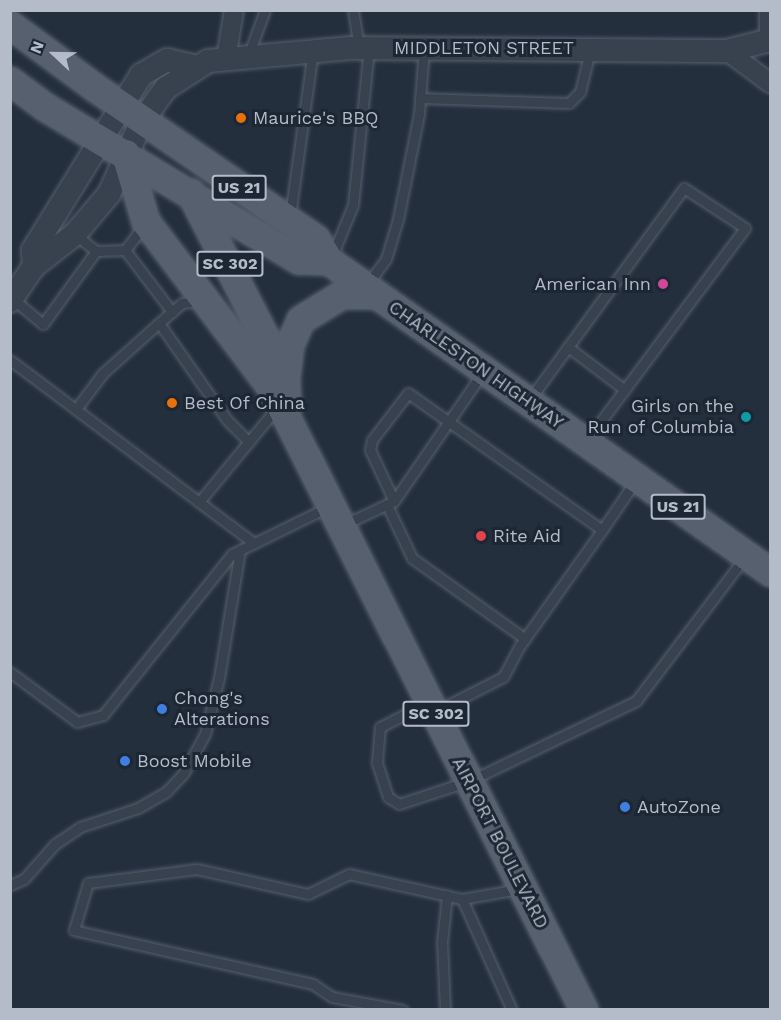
<!DOCTYPE html>
<html>
<head>
<meta charset="utf-8">
<style>
	body { margin:0 }
	#map { position:relative; width:781px; height:1020px; overflow:hidden; background:#242f3e; font-family:"Work Sans",sans-serif }
	div>[style] { position:absolute }
	.roads { filter:drop-shadow(0 0 2px #565f6c) drop-shadow(0 0 2px #565f6c) }
	.service>* { height:9px; margin:-4.5px; padding:0 4.5px; transform-origin:4.5px; border-radius:4.5px; background:#38414e }
	.minor>* { height:18px; margin:-9px; padding:0 9px; transform-origin:9px; border-radius:9px; background:#38414e }
	.tertiary>* { height:22px; margin:-11px; padding:0 11px; transform-origin:11px; border-radius:11px; background:#38414e }
	.primary>* { height:28px; margin:-14px; padding:0 14px; transform-origin:14px; border-radius:14px; background:#56606e }
	.dots>* { width:16px; height:16px; translate:-50% -50%; box-sizing:border-box; border:3px solid #1d2633; border-radius:50% }
	span { translate:-50% -50%; white-space:nowrap; text-align:center; line-height:1.15; -webkit-text-stroke:6px #1d2633; paint-order:stroke }
	.shield-label span { padding:2px 4px; background:#1d2633; border:2px solid; border-radius:4px; -webkit-text-stroke-width:0 }
	.shield-label { font-size:16px; color:#b4bcc9; font-weight:700 }
	.street-label { font-size:18px; color:#b4bcc9 }
	.poi-label { font-size:18px; color:#b4bcc9 }
	.left { translate:0 -50%; text-align:left }
	.right { translate:-100% -50%; text-align:right }
	.frame { position:absolute; inset:0; border:12px solid #b4bcc9; pointer-events:none }
	.north { position:absolute; left:24px; top:24px; width:60px; height:60px; -webkit-text-stroke:4px #1d2633; paint-order:stroke; rotate:292deg; font-size:16px; font-weight:700; line-height:24px; text-align:center; color:#b4bcc9 }
	.north::after { content:''; display:block; margin:auto; width:21px; height:27px; background:#b4bcc9; clip-path:polygon(50% 0,100% 100%,50% 72%,0 100%) }
</style>
</head>
<body>
<div id="map">
	<div class="roads">
		<div class="service">
			<div style="left:353px;top:10px;width:38px;rotate:81deg"></div>
			<div style="left:248px;top:56px;width:49px;rotate:-69.7deg"></div>
			<div style="left:420px;top:98px;width:149px;rotate:1.9deg"></div>
			<div style="left:569px;top:103px;width:16px;rotate:-45deg"></div>
			<div style="left:580px;top:92px;width:42px;rotate:-76.3deg"></div>
			<div style="left:290px;top:216px;width:167px;rotate:-82.1deg"></div>
			<div style="left:144px;top:225px;width:31px;rotate:127deg"></div>
			<div style="left:125px;top:250px;width:78px;rotate:52.8deg"></div>
			<div style="left:76px;top:235px;width:26px;rotate:39deg"></div>
			<div style="left:96px;top:251px;width:29px;rotate:-2deg"></div>
			<div style="left:332px;top:256px;width:55px;rotate:-67.6deg"></div>
			<div style="left:353px;top:205px;width:158px;rotate:-84.2deg"></div>
			<div style="left:367px;top:285px;width:32px;rotate:-54deg"></div>
			<div style="left:386px;top:259px;width:42px;rotate:-73.3deg"></div>
			<div style="left:398px;top:219px;width:107px;rotate:-78.7deg"></div>
			<div style="left:419px;top:114px;width:66px;rotate:-85.7deg"></div>
			<div style="left:13px;top:299px;width:39px;rotate:40deg"></div>
			<div style="left:43px;top:324px;width:90px;rotate:-54deg"></div>
			<div style="left:198px;top:301px;width:16px;rotate:173deg"></div>
			<div style="left:182px;top:303px;width:30px;rotate:139deg"></div>
			<div style="left:159px;top:323px;width:118px;rotate:55deg"></div>
			<div style="left:227px;top:420px;width:31px;rotate:45deg"></div>
			<div style="left:568px;top:347px;width:71px;rotate:37deg"></div>
			<div style="left:10px;top:360px;width:305px;rotate:36.9deg"></div>
			<div style="left:530px;top:399px;width:261px;rotate:-53.9deg"></div>
			<div style="left:684px;top:188px;width:73px;rotate:33.3deg"></div>
			<div style="left:745px;top:228px;width:264px;rotate:126.7deg"></div>
			<div style="left:76px;top:409px;width:45px;rotate:-53.1deg"></div>
			<div style="left:103px;top:373px;width:75px;rotate:-41.8deg"></div>
			<div style="left:394px;top:501px;width:56px;rotate:-115.2deg"></div>
			<div style="left:370px;top:450px;width:10px;rotate:-79deg"></div>
			<div style="left:372px;top:440px;width:59px;rotate:-52.5deg"></div>
			<div style="left:408px;top:393px;width:237px;rotate:35.2deg"></div>
			<div style="left:602px;top:530px;width:143px;rotate:125.4deg"></div>
			<div style="left:519px;top:647px;width:34px;rotate:118deg"></div>
			<div style="left:503px;top:677px;width:75px;rotate:153.1deg"></div>
			<div style="left:199px;top:502px;width:124px;rotate:-50.5deg"></div>
			<div style="left:387px;top:505px;width:59px;rotate:64.7deg"></div>
			<div style="left:412px;top:558px;width:139px;rotate:35.6deg"></div>
			<div style="left:345px;top:524px;width:54px;rotate:-25.1deg"></div>
			<div style="left:394px;top:501px;width:157px;rotate:-55.4deg"></div>
			<div style="left:602px;top:530px;width:60px;rotate:-55.8deg"></div>
			<div style="left:10px;top:672px;width:84px;rotate:36.7deg"></div>
			<div style="left:77px;top:722px;width:27px;rotate:-15deg"></div>
			<div style="left:103px;top:715px;width:206px;rotate:-51.3deg"></div>
			<div style="left:232px;top:554px;width:107px;rotate:-26.1deg"></div>
			<div style="left:427px;top:703px;width:53px;rotate:152.9deg"></div>
			<div style="left:380px;top:727px;width:36px;rotate:95deg"></div>
			<div style="left:377px;top:763px;width:36px;rotate:72deg"></div>
			<div style="left:388px;top:797px;width:13px;rotate:32deg"></div>
			<div style="left:399px;top:804px;width:74px;rotate:-18.2deg"></div>
			<div style="left:469px;top:781px;width:185px;rotate:-25.6deg"></div>
			<div style="left:636px;top:701px;width:179px;rotate:-52.9deg"></div>
			<div style="left:10px;top:885px;width:15px;rotate:-23deg"></div>
			<div style="left:24px;top:879px;width:47px;rotate:-48.5deg"></div>
			<div style="left:55px;top:844px;width:30px;rotate:-34deg"></div>
			<div style="left:80px;top:827px;width:61px;rotate:-18.1deg"></div>
			<div style="left:138px;top:808px;width:32px;rotate:-30deg"></div>
			<div style="left:166px;top:792px;width:25px;rotate:-47deg"></div>
			<div style="left:183px;top:774px;width:46px;rotate:-61.2deg"></div>
			<div style="left:205px;top:734px;width:58px;rotate:-76deg"></div>
			<div style="left:219px;top:678px;width:130px;rotate:-80.7deg"></div>
			<div style="left:462px;top:899px;width:122px;rotate:65.8deg"></div>
			<div style="left:403px;top:1010px;width:72px;rotate:-169.6deg"></div>
			<div style="left:332px;top:997px;width:23px;rotate:-146deg"></div>
			<div style="left:313px;top:984px;width:245px;rotate:-167.3deg"></div>
			<div style="left:74px;top:930px;width:49px;rotate:-73.4deg"></div>
			<div style="left:88px;top:883px;width:110px;rotate:-7.3deg"></div>
			<div style="left:197px;top:869px;width:114px;rotate:12.7deg"></div>
			<div style="left:308px;top:894px;width:46px;rotate:-26deg"></div>
			<div style="left:349px;top:874px;width:116px;rotate:12.5deg"></div>
			<div style="left:462px;top:899px;width:58px;rotate:-10deg"></div>
			<div style="left:445px;top:1010px;width:68px;rotate:-92.5deg"></div>
			<div style="left:442px;top:942px;width:47px;rotate:-83.9deg"></div>
		</div>
		<div class="minor">
			<div style="left:769px;top:40px;width:30px;rotate:-90deg"></div>
			<div style="left:727px;top:51px;width:54px;rotate:36.7deg"></div>
			<div style="left:226px;top:59px;width:50px;rotate:-80.7deg"></div>
		</div>
		<div class="tertiary">
			<div style="left:34px;top:266px;width:16px;rotate:-94deg"></div>
			<div style="left:33px;top:250px;width:206px;rotate:-58.3deg"></div>
			<div style="left:141px;top:75px;width:30px;rotate:-30deg"></div>
			<div style="left:167px;top:60px;width:31px;rotate:13deg"></div>
			<div style="left:10px;top:301px;width:42px;rotate:-55.6deg"></div>
			<div style="left:34px;top:266px;width:52px;rotate:-38deg"></div>
			<div style="left:75px;top:234px;width:52px;rotate:-49.6deg"></div>
			<div style="left:109px;top:194px;width:80px;rotate:-65.7deg"></div>
			<div style="left:142px;top:121px;width:41px;rotate:-54deg"></div>
			<div style="left:166px;top:88px;width:50px;rotate:-32.7deg"></div>
			<div style="left:208px;top:61px;width:143px;rotate:-5.2deg"></div>
			<div style="left:350px;top:48px;width:377px;rotate:0.5deg"></div>
			<div style="left:727px;top:51px;width:44px;rotate:-14.3deg"></div>
		</div>
		<div class="primary">
			<div style="left:10px;top:25px;width:104px;rotate:36.4deg"></div>
			<div style="left:94px;top:87px;width:269px;rotate:34.4deg"></div>
			<div style="left:316px;top:239px;width:26px;rotate:59deg"></div>
			<div style="left:329px;top:261px;width:540px;rotate:35.19deg"></div>
			<div style="left:10px;top:81px;width:44px;rotate:36.6deg"></div>
			<div style="left:45px;top:107px;width:297px;rotate:31.1deg"></div>
			<div style="left:299px;top:260px;width:30px;rotate:2deg"></div>
			<div style="left:126px;top:154px;width:71px;rotate:73.6deg"></div>
			<div style="left:146px;top:222px;width:211px;rotate:52.9deg"></div>
			<div style="left:273px;top:390px;width:694px;rotate:63.36deg"></div>
			<div style="left:191px;top:193px;width:208px;rotate:62.8deg"></div>
			<div style="left:286px;top:378px;width:30px;rotate:88deg"></div>
			<div style="left:286px;top:378px;width:33px;rotate:-83deg"></div>
			<div style="left:290px;top:345px;width:27px;rotate:-66deg"></div>
			<div style="left:301px;top:320px;width:48px;rotate:-31.4deg"></div>
			<div style="left:342px;top:295px;width:35px"></div>
		</div>
	</div>
	<div class="dots">
		<div style="left:241px;top:118px;background:#e8710a"></div>
		<div style="left:663px;top:284px;background:#d1479c"></div>
		<div style="left:172px;top:403px;background:#e8710a"></div>
		<div style="left:746px;top:417px;background:#0f9aa8"></div>
		<div style="left:481px;top:536px;background:#e0444e"></div>
		<div style="left:162px;top:709px;background:#3f7fe0"></div>
		<div style="left:125px;top:761px;background:#3f7fe0"></div>
		<div style="left:625px;top:807px;background:#3f7fe0"></div>
	</div>
	<div class="shield-label">
		<span style="left:239px;top:188px">US 21</span>
		<span style="left:230px;top:264px">SC 302</span>
		<span style="left:678px;top:507px">US 21</span>
		<span style="left:436px;top:714px">SC 302</span>
	</div>
	<div class="street-label">
		<span style="left:484px;top:48px">MIDDLETON STREET</span>
		<span style="left:476px;top:365px;rotate:35deg">CHARLESTON HIGHWAY</span>
		<span style="left:500px;top:843px;rotate:63deg">AIRPORT BOULEVARD</span>
	</div>
	<div class="poi-label">
		<span class="left" style="left:253px;top:118px">Maurice's BBQ</span>
		<span class="right" style="left:651px;top:284px">American Inn</span>
		<span class="left" style="left:184px;top:403px">Best Of China</span>
		<span class="right" style="left:734px;top:417px">Girls on the<br>Run of Columbia</span>
		<span class="left" style="left:493px;top:536px">Rite Aid</span>
		<span class="left" style="left:174px;top:709px">Chong's<br>Alterations</span>
		<span class="left" style="left:137px;top:761px">Boost Mobile</span>
		<span class="left" style="left:637px;top:807px">AutoZone</span>
	</div>
	<div class="frame"></div>
	<div class="north">N</div>
</div>
</body>
</html>
